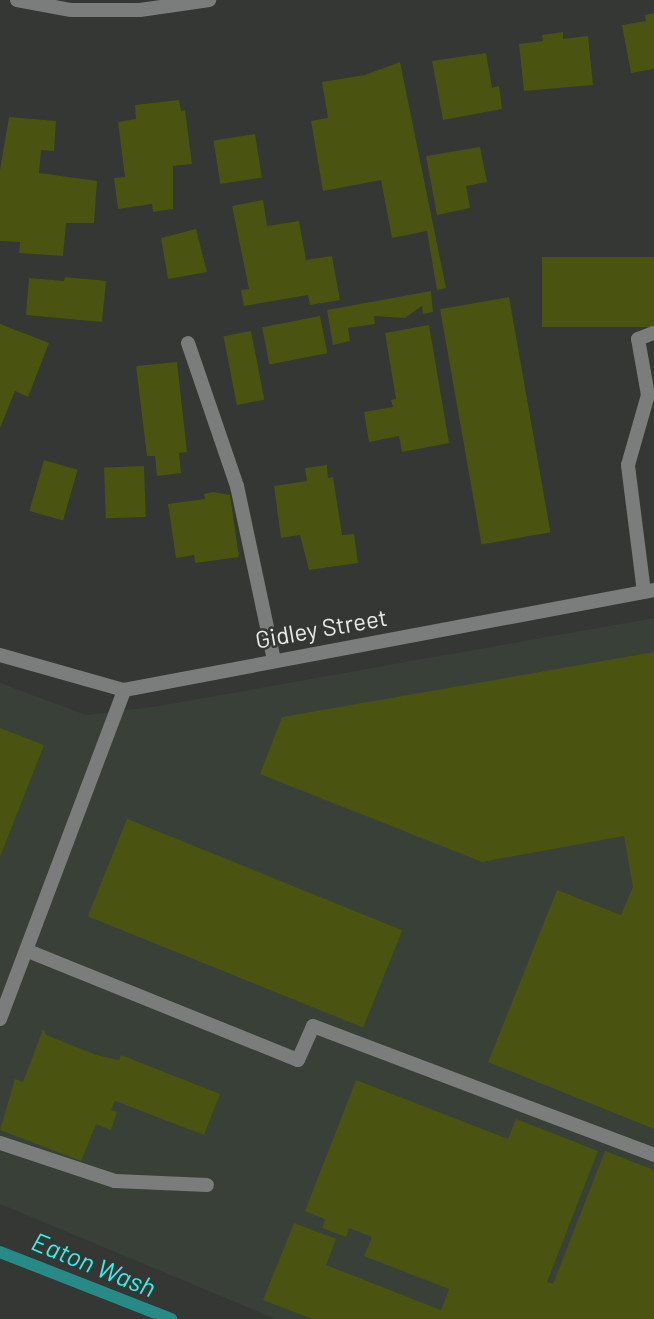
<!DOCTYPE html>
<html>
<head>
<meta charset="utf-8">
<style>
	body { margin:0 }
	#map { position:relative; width:654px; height:1319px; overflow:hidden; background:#343733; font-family:Barlow,sans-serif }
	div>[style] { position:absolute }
	.built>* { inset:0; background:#384037 }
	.stream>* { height:12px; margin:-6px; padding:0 6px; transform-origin:6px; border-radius:6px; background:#268a87 }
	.building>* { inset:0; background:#4a530f; transform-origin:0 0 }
	.service>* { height:14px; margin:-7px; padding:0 7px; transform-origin:7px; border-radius:7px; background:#7a7d7b }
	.minor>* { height:14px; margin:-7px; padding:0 7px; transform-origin:7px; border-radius:7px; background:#7a7d7b }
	span { translate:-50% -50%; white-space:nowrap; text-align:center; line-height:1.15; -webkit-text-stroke:5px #343733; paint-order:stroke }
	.street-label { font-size:24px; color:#e9ebe9 }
	.water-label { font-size:26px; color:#33f1eb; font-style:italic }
</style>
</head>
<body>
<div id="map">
	<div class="built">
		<div style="clip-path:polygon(654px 618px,654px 1319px,276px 1319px,0 1204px,0 683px,86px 715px,159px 706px)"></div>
	</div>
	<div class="stream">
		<div style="left:0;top:1252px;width:184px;rotate:21.4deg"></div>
	</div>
	<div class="building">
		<div style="clip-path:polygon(654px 13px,654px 69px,631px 73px,622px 25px,646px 21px,645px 15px)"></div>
		<div style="clip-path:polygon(563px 32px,563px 39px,588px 36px,593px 85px,524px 91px,519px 44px,543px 41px,542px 35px)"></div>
		<div style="clip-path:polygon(486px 53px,492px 88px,499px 86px,502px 109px,443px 120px,432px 61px)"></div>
		<div style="clip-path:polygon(400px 62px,446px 288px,437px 290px,427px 231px,392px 238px,381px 180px,323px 191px,311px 121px,328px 118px,322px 82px,365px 75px)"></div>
		<div style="clip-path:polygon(179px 100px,181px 111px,185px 110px,192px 164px,173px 166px,173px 209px,153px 212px,152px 204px,118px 209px,114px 178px,125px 177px,118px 122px,136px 119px,135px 105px)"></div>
		<div style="clip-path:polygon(9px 117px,56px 121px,54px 151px,41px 150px,39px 173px,97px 181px,94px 223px,66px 223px,63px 256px,19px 253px,20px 242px,0 241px,0 170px)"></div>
		<div style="left:255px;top:134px;width:44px;height:42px;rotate:81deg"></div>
		<div style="clip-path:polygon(480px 147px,487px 182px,466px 186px,470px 208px,437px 215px,426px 156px)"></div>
		<div style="clip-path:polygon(263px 200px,267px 226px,299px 221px,306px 260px,332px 256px,340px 300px,310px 305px,308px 295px,244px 306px,241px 290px,249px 289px,232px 206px)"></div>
		<div style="clip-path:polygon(196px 229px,207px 272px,168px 279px,161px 238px)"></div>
		<div style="left:654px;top:257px;width:70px;height:112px;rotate:90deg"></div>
		<div style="clip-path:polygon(65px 277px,106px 281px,102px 322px,26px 315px,29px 278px,64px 281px)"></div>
		<div style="clip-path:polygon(431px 291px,433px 312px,423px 314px,422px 306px,405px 318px,374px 316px,375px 324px,348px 328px,350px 341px,333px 345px,327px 310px)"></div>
		<div style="left:509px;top:297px;width:239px;height:70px;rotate:80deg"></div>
		<div style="left:320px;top:316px;width:38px;height:59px;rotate:79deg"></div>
		<div style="clip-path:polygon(0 324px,49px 343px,28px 397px,15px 391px,0 428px)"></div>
		<div style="clip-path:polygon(429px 325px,449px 443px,402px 452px,399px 436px,369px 442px,364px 412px,393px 407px,391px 400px,396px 399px,385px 333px)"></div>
		<div style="left:251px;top:331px;width:70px;height:28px;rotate:79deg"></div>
		<div style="clip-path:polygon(177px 362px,187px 452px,179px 453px,181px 473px,157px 476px,155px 456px,147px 456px,136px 366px)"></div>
		<div style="left:44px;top:460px;width:35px;height:53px;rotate:16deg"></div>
		<div style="clip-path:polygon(327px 465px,328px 478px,333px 477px,342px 535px,354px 534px,358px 563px,309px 570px,300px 535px,281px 538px,274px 486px,307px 481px,305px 468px)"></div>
		<div style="left:144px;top:466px;width:51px;height:40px;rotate:88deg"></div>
		<div style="clip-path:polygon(213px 492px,230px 495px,239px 557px,195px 563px,194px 555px,176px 558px,168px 504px,205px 499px,204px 494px)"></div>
		<div style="clip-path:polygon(654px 652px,654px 1129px,488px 1062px,557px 890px,621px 915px,633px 887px,624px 836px,482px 862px,260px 774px,282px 717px)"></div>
		<div style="clip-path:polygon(0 728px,44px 745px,0 857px)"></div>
		<div style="left:127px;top:819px;width:297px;height:105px;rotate:22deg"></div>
		<div style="clip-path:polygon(43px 1029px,46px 1035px,96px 1055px,119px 1060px,121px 1055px,220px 1094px,204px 1135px,115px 1101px,111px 1110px,117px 1112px,111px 1130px,96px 1124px,81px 1161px,0 1130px,15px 1079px,23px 1082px)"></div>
		<div style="clip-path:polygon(356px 1080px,508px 1139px,516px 1119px,598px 1151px,547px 1282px,553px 1284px,605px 1151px,654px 1170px,654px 1319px,312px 1319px,263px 1300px,294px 1223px,336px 1239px,326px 1265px,441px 1310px,449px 1289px,364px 1256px,372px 1237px,349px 1228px,346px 1237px,322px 1228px,325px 1219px,305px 1211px)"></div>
	</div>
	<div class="service">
		<div style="left:188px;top:343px;width:151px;rotate:71.1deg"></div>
		<div style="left:237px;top:486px;width:178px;rotate:78deg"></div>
		<div style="left:644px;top:592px;width:128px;rotate:-97.2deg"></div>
		<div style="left:628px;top:465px;width:73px;rotate:-74.1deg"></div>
		<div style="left:648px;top:395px;width:57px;rotate:-100.1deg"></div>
		<div style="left:638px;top:339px;width:17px;rotate:-21deg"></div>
		<div style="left:28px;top:951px;width:291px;rotate:22deg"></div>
		<div style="left:298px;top:1060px;width:37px;rotate:-66deg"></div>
		<div style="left:313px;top:1026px;width:365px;rotate:20.7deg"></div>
		<div style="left:0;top:1019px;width:352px;rotate:-69.3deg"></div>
		<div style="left:0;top:1143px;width:121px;rotate:18.3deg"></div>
		<div style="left:115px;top:1181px;width:92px;rotate:2.5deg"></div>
	</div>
	<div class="minor">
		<div style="left:17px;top:0;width:55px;rotate:10.5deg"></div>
		<div style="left:71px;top:10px;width:69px"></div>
		<div style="left:140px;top:10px;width:70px;rotate:-8.2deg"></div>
		<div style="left:0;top:655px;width:129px;rotate:15.8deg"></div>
		<div style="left:124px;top:690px;width:539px;rotate:-10.68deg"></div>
	</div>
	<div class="street-label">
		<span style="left:321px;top:628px;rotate:-10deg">Gidley Street</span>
	</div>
	<div class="water-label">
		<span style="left:94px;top:1264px;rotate:22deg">Eaton Wash</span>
	</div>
</div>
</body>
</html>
